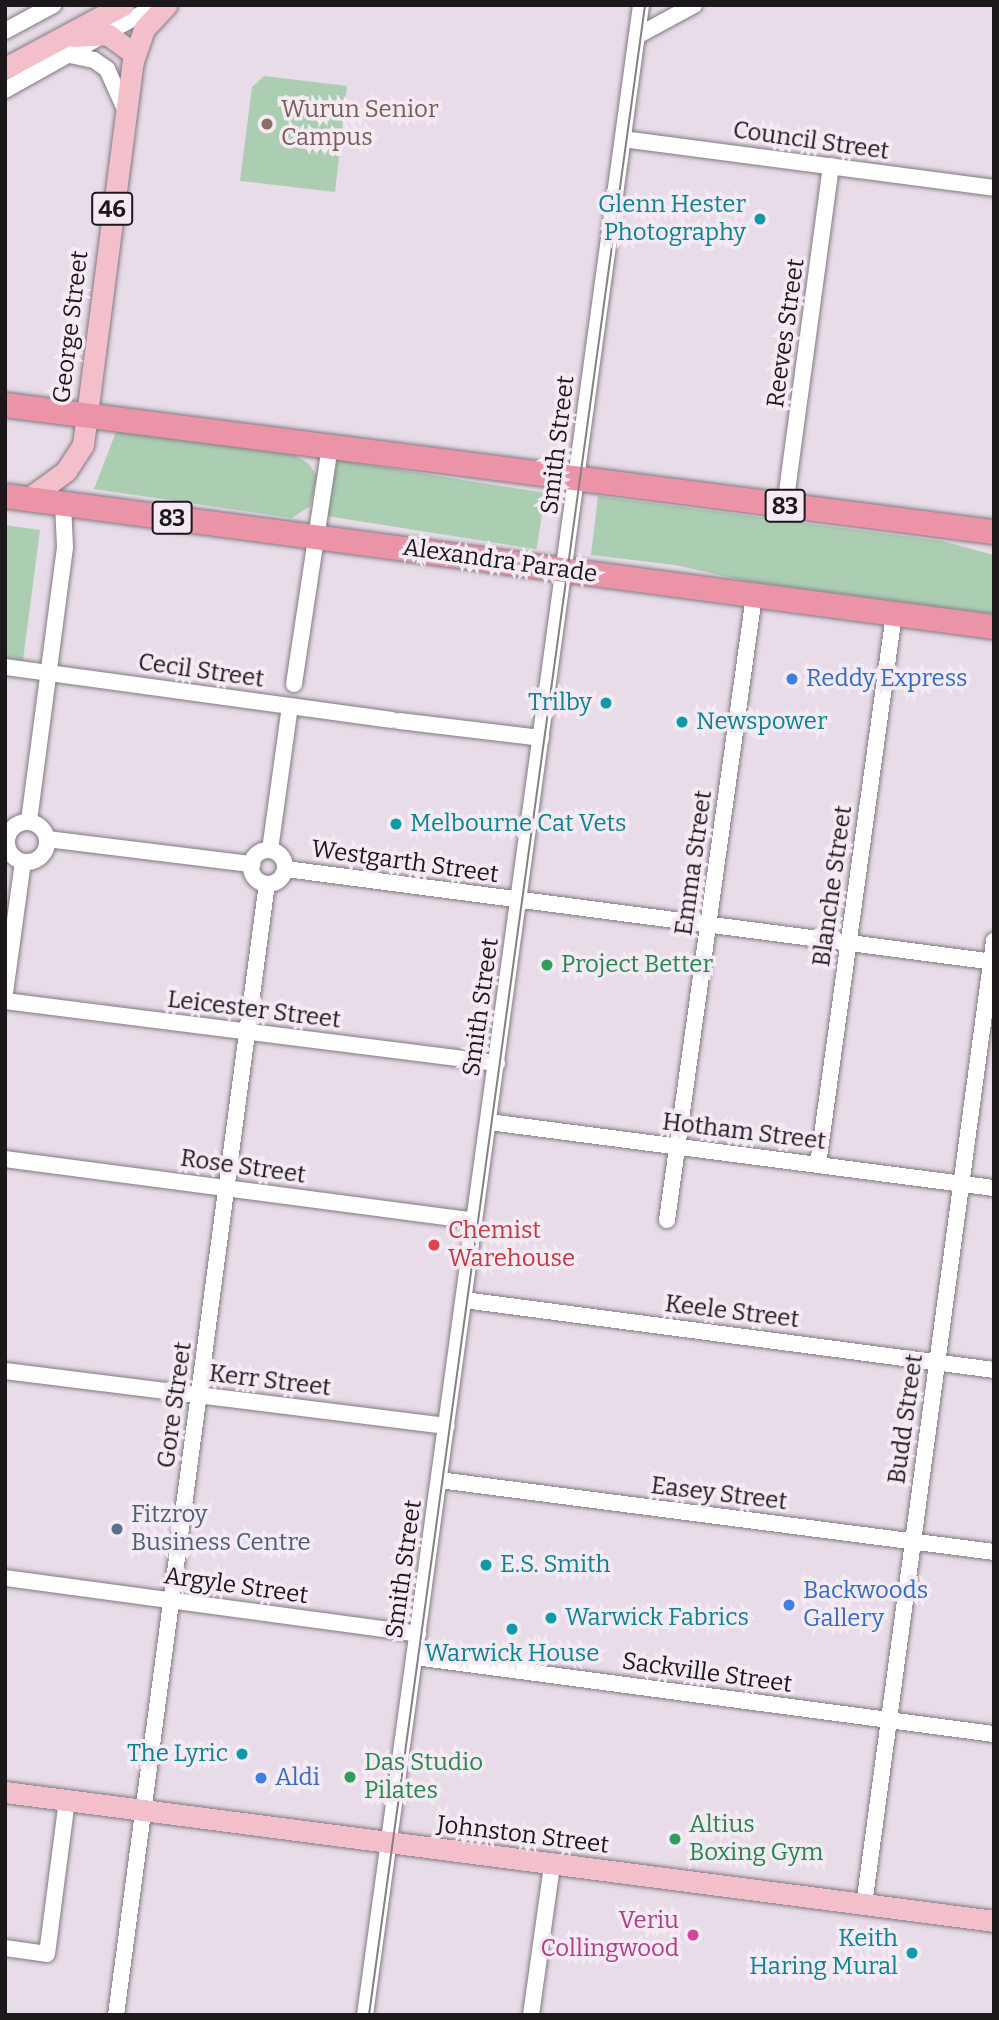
<!DOCTYPE html>
<html>
<head>
<meta charset="utf-8">
<style>
	body { margin:0 }
	#map { position:relative; width:999px; height:2020px; overflow:hidden; background:#e7dce7; font-family:Bitter,serif }
	div>[style] { position:absolute }
	.green>* { inset:0; background:#abceb2; transform-origin:0 0 }
	.roads { filter:drop-shadow(0 0 2px #827982) drop-shadow(0 0 2px #827982) }
	.minor>* { height:16px; margin:-8px; padding:0 8px; transform-origin:8px; border-radius:8px; background:#fff }
	.minor>.ring { margin:-8px; padding:0; box-sizing:content-box; background:none; border:16px solid #fff; border-radius:50% }
	.major>* { height:21px; margin:-10.5px; padding:0 10.5px; transform-origin:10.5px; border-radius:10.5px; background:#f3bfcb }
	.highway>* { height:24px; margin:-12px; padding:0 12px; transform-origin:12px; border-radius:12px; background:#eb94a8 }
	.tram>* { height:2px; margin:-1px; padding:0 1px; transform-origin:1px; border-radius:1px; background:#867f86 }
	.dots>* { width:19px; height:19px; translate:-50% -50%; box-sizing:border-box; border:4px solid #f4eaf4; border-radius:50% }
	span { translate:-50% -50%; white-space:nowrap; text-align:center; line-height:1.15; -webkit-text-stroke:7px #f4eaf4; paint-order:stroke }
	.shield-label span { padding:2px 5px; background:#f4eaf4; border:2px solid; border-radius:5px; -webkit-text-stroke-width:0 }
	.shield-label { font-size:23px; color:#1b171b; font-weight:700 }
	.education-label { font-size:24px; color:#785e54 }
	.left { translate:0 -50%; text-align:left }
	.street-label { font-size:24px; color:#1b171b }
	.culture-label { font-size:24px; color:#0d838f }
	.right { translate:-100% -50%; text-align:right }
	.shop-label { font-size:24px; color:#366cbe }
	.leisure-label { font-size:24px; color:#27864d }
	.health-label { font-size:24px; color:#be3a42 }
	.service-label { font-size:24px; color:#4e5e75 }
	.hotel-label { font-size:24px; color:#b23c85 }
	.frame { position:absolute; inset:0; border:7px solid #1b171b; pointer-events:none }
</style>
</head>
<body>
<div id="map">
	<div class="green">
		<div style="clip-path:polygon(264px 76px,347px 86px,335px 192px,240px 181px,252px 87px)"></div>
		<div style="clip-path:polygon(116px 432px,294px 455px,308px 463px,317px 476px,310px 506px,292px 518px,94px 489px)"></div>
		<div style="left:337px;top:460px;width:211px;height:57px;rotate:9deg"></div>
		<div style="clip-path:polygon(598px 496px,942px 541px,994px 555px,994px 614px,746px 581px,675px 565px,591px 555px)"></div>
		<div style="clip-path:polygon(5px 525px,40px 530px,23px 660px,5px 658px)"></div>
	</div>
	<div class="roads">
		<div class="minor">
			<div style="left:5px;top:31px;width:55px;rotate:-28.4deg"></div>
			<div style="left:637px;top:36px;width:65px;rotate:-28.5deg"></div>
			<div style="left:70px;top:55px;width:25px;rotate:12deg"></div>
			<div style="left:94px;top:60px;width:16px;rotate:35deg"></div>
			<div style="left:107px;top:69px;width:44px;rotate:65.8deg"></div>
			<div style="left:5px;top:90px;width:174px;rotate:-29.2deg"></div>
			<div style="left:623px;top:139px;width:374px;rotate:7.5deg"></div>
			<div style="left:785px;top:506px;width:343px;rotate:-82.3deg"></div>
			<div style="left:5px;top:667px;width:390px;rotate:7.8deg"></div>
			<div style="left:294px;top:684px;width:241px;rotate:-81.4deg"></div>
			<div style="left:399px;top:721px;width:143px;rotate:6.8deg"></div>
			<div style="left:29px;top:821px;width:276px;rotate:-82.5deg"></div>
			<div style="left:65px;top:547px;width:44px;rotate:-92.6deg"></div>
			<div class="ring" style="left:7px;top:822px;width:24px;height:24px"></div>
			<div style="left:47px;top:839px;width:207px;rotate:7deg"></div>
			<div style="left:270px;top:850px;width:145px;rotate:-82.1deg"></div>
			<div class="ring" style="left:251px;top:850px;width:18px;height:18px"></div>
			<div style="left:286px;top:869px;width:714px;rotate:7.48deg"></div>
			<div style="left:5px;top:993px;width:132px;rotate:-82.2deg"></div>
			<div style="left:5px;top:1001px;width:496px;rotate:7.2deg"></div>
			<div style="left:489px;top:1122px;width:509px;rotate:7.45deg"></div>
			<div style="left:5px;top:1159px;width:473px;rotate:7.5deg"></div>
			<div style="left:818px;top:1164px;width:555px;rotate:-82.13deg"></div>
			<div style="left:667px;top:1220px;width:630px;rotate:-82.06deg"></div>
			<div style="left:464px;top:1300px;width:535px;rotate:7.52deg"></div>
			<div style="left:5px;top:1371px;width:445px;rotate:7.1deg"></div>
			<div style="left:439px;top:1480px;width:560px;rotate:7.39deg"></div>
			<div style="left:5px;top:1578px;width:417px;rotate:7.7deg"></div>
			<div style="left:415px;top:1657px;width:584px;rotate:7.58deg"></div>
			<div style="left:864px;top:1905px;width:973px;rotate:-82.32deg"></div>
			<div style="left:5px;top:1948px;width:42px;rotate:8.1deg"></div>
			<div style="left:47px;top:1954px;width:155px;rotate:-82.6deg"></div>
			<div style="left:116px;top:2015px;width:1141px;rotate:-82.4deg"></div>
			<div style="left:365px;top:2015px;width:2029px;rotate:-82.18deg"></div>
			<div style="left:531px;top:2015px;width:151px;rotate:-82deg"></div>
		</div>
		<div class="major">
			<div style="left:74px;top:36px;width:33px;rotate:-3deg"></div>
			<div style="left:107px;top:34px;width:34px;rotate:36deg"></div>
			<div style="left:5px;top:68px;width:134px;rotate:-28.1deg"></div>
			<div style="left:28px;top:499px;width:47px;rotate:-36.4deg"></div>
			<div style="left:66px;top:471px;width:31px;rotate:-57deg"></div>
			<div style="left:83px;top:445px;width:387px;rotate:-82.6deg"></div>
			<div style="left:133px;top:61px;width:34px;rotate:-71deg"></div>
			<div style="left:144px;top:29px;width:33px;rotate:-47deg"></div>
			<div style="left:5px;top:1792px;width:997px;rotate:7.43deg"></div>
		</div>
		<div class="highway">
			<div style="left:5px;top:405px;width:997px;rotate:7.32deg"></div>
			<div style="left:5px;top:496px;width:998px;rotate:7.55deg"></div>
		</div>
	</div>
	<div class="tram">
		<div style="left:369px;top:2015px;width:2029px;rotate:-82.18deg"></div>
	</div>
	<div class="dots">
		<div style="left:267px;top:124px;background:#8d6e63"></div>
		<div style="left:760px;top:219px;background:#0f9aa8"></div>
		<div style="left:792px;top:679px;background:#3f7fe0"></div>
		<div style="left:606px;top:703px;background:#0f9aa8"></div>
		<div style="left:682px;top:722px;background:#0f9aa8"></div>
		<div style="left:396px;top:824px;background:#0f9aa8"></div>
		<div style="left:547px;top:965px;background:#2e9e5b"></div>
		<div style="left:434px;top:1245px;background:#e0444e"></div>
		<div style="left:117px;top:1529px;background:#5c6f8a"></div>
		<div style="left:486px;top:1565px;background:#0f9aa8"></div>
		<div style="left:789px;top:1605px;background:#3f7fe0"></div>
		<div style="left:551px;top:1618px;background:#0f9aa8"></div>
		<div style="left:512px;top:1629px;background:#0f9aa8"></div>
		<div style="left:242px;top:1754px;background:#0f9aa8"></div>
		<div style="left:350px;top:1777px;background:#2e9e5b"></div>
		<div style="left:261px;top:1778px;background:#3f7fe0"></div>
		<div style="left:675px;top:1839px;background:#2e9e5b"></div>
		<div style="left:693px;top:1935px;background:#d1479c"></div>
		<div style="left:912px;top:1953px;background:#0f9aa8"></div>
	</div>
	<div class="shield-label">
		<span style="left:112px;top:209px">46</span>
		<span style="left:785px;top:506px">83</span>
		<span style="left:172px;top:518px">83</span>
	</div>
	<div class="education-label">
		<span class="left" style="left:281px;top:124px">Wurun Senior<br>Campus</span>
	</div>
	<div class="street-label">
		<span style="left:811px;top:141px;rotate:8deg">Council Street</span>
		<span style="left:71px;top:327px;rotate:-83deg">George Street</span>
		<span style="left:786px;top:333px;rotate:-82deg">Reeves Street</span>
		<span style="left:558px;top:445px;rotate:-83deg">Smith Street</span>
		<span style="left:500px;top:561px;rotate:8deg">Alexandra Parade</span>
		<span style="left:201px;top:671px;rotate:8deg">Cecil Street</span>
		<span style="left:405px;top:862px;rotate:8deg">Westgarth Street</span>
		<span style="left:694px;top:863px;rotate:-82deg">Emma Street</span>
		<span style="left:833px;top:886px;rotate:-82deg">Blanche Street</span>
		<span style="left:481px;top:1007px;rotate:-82deg">Smith Street</span>
		<span style="left:254px;top:1010px;rotate:7deg">Leicester Street</span>
		<span style="left:744px;top:1132px;rotate:7deg">Hotham Street</span>
		<span style="left:243px;top:1167px;rotate:8deg">Rose Street</span>
		<span style="left:732px;top:1312px;rotate:7deg">Keele Street</span>
		<span style="left:270px;top:1381px;rotate:7deg">Kerr Street</span>
		<span style="left:175px;top:1405px;rotate:-82deg">Gore Street</span>
		<span style="left:906px;top:1419px;rotate:-82deg">Budd Street</span>
		<span style="left:719px;top:1494px;rotate:7deg">Easey Street</span>
		<span style="left:404px;top:1569px;rotate:-82deg">Smith Street</span>
		<span style="left:236px;top:1586px;rotate:8deg">Argyle Street</span>
		<span style="left:707px;top:1673px;rotate:8deg">Sackville Street</span>
		<span style="left:523px;top:1835px;rotate:7deg">Johnston Street</span>
	</div>
	<div class="culture-label">
		<span class="right" style="left:746px;top:219px">Glenn Hester<br>Photography</span>
		<span class="right" style="left:592px;top:703px">Trilby</span>
		<span class="left" style="left:696px;top:722px">Newspower</span>
		<span class="left" style="left:410px;top:824px">Melbourne Cat Vets</span>
		<span class="left" style="left:500px;top:1565px">E.S. Smith</span>
		<span class="left" style="left:565px;top:1618px">Warwick Fabrics</span>
		<span style="left:512px;top:1654px">Warwick House</span>
		<span class="right" style="left:228px;top:1754px">The Lyric</span>
		<span class="right" style="left:898px;top:1953px">Keith<br>Haring Mural</span>
	</div>
	<div class="shop-label">
		<span class="left" style="left:806px;top:679px">Reddy Express</span>
		<span class="left" style="left:803px;top:1605px">Backwoods<br>Gallery</span>
		<span class="left" style="left:275px;top:1778px">Aldi</span>
	</div>
	<div class="leisure-label">
		<span class="left" style="left:561px;top:965px">Project Better</span>
		<span class="left" style="left:364px;top:1777px">Das Studio<br>Pilates</span>
		<span class="left" style="left:689px;top:1839px">Altius<br>Boxing Gym</span>
	</div>
	<div class="health-label">
		<span class="left" style="left:448px;top:1245px">Chemist<br>Warehouse</span>
	</div>
	<div class="service-label">
		<span class="left" style="left:131px;top:1529px">Fitzroy<br>Business Centre</span>
	</div>
	<div class="hotel-label">
		<span class="right" style="left:679px;top:1935px">Veriu<br>Collingwood</span>
	</div>
	<div class="frame"></div>
</div>
</body>
</html>
